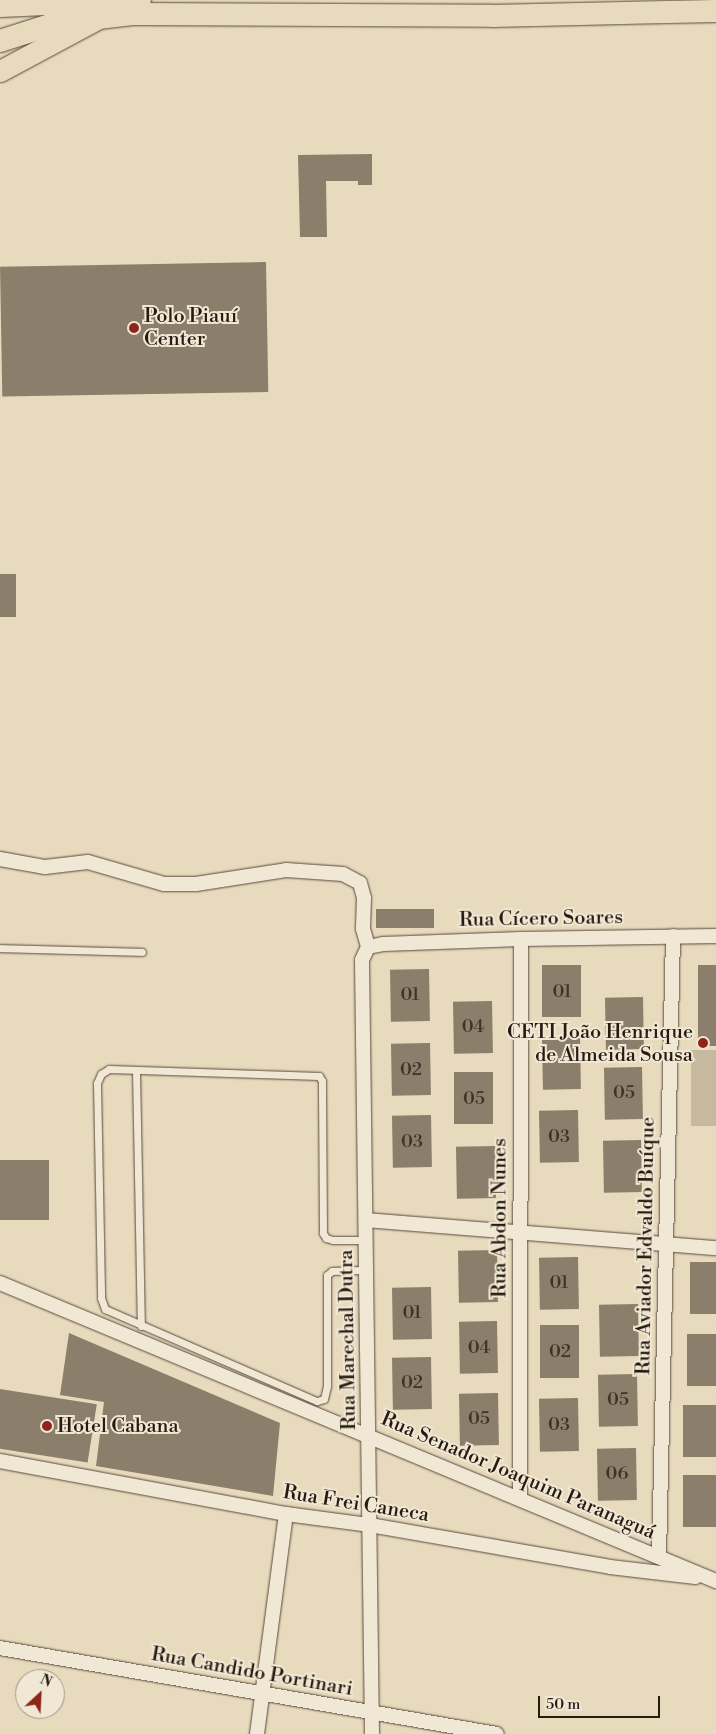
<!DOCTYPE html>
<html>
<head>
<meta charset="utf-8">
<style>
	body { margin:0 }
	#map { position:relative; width:716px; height:1734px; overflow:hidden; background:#e8dabd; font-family:"Libre Bodoni",serif }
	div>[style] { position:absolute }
	.green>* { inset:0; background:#c7b9a0; transform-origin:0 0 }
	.building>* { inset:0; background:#8b7e6a; transform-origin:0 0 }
	.roads { filter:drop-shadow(0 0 1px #574a3b) drop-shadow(0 0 1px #574a3b) }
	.service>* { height:7px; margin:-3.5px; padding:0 3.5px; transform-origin:3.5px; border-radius:3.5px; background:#f0e7d4 }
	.minor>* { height:14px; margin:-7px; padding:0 7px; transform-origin:7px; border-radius:7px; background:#f0e7d4 }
	.primary>* { height:21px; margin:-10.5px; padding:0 10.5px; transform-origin:10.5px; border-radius:10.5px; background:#e8dabd }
	.trunk>* { height:22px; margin:-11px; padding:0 11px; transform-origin:11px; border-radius:11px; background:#e8dabd }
	.dots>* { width:14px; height:14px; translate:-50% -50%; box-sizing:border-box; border:2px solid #f0e7d4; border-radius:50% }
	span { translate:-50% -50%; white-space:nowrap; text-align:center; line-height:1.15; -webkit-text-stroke:4px #f0e7d4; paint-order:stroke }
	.number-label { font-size:18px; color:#403326 }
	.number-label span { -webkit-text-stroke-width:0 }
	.poi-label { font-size:20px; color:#271a10 }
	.left { translate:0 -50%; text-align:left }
	.right { translate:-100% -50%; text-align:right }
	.street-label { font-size:20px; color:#271a10 }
	.north { position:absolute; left:15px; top:1669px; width:50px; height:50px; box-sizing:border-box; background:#f0e7d4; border:1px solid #a09586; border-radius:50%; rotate:25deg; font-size:14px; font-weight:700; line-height:20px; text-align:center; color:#271a10 }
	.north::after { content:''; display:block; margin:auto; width:18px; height:22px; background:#8f2418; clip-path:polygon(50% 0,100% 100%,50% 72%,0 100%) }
	.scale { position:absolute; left:538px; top:1696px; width:122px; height:22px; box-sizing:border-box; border:2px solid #271a10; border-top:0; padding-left:6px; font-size:15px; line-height:18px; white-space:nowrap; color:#271a10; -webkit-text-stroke:4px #f0e7d4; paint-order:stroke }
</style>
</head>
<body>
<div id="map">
	<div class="green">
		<div style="left:691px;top:1050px;width:25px;height:76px"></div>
	</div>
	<div class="building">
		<div style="clip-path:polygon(372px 154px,372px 185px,358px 185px,358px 181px,326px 181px,327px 237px,300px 237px,298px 155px)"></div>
		<div style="left:266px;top:262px;width:130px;height:266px;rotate:89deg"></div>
		<div style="left:0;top:574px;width:16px;height:43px"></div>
		<div style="left:376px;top:909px;width:58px;height:19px"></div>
		<div style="left:581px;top:965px;width:52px;height:39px;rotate:90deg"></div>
		<div style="left:698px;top:965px;width:18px;height:81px"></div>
		<div style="left:429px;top:969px;width:52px;height:39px;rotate:89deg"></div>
		<div style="left:643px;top:997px;width:52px;height:38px;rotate:89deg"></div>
		<div style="left:492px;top:1001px;width:52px;height:39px;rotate:89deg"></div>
		<div style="left:580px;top:1037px;width:52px;height:38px;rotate:89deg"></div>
		<div style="left:430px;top:1043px;width:52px;height:39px;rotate:89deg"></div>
		<div style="left:642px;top:1067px;width:52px;height:38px;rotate:89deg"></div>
		<div style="left:493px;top:1072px;width:52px;height:39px;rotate:90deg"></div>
		<div style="left:578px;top:1110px;width:52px;height:39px;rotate:89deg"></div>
		<div style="left:431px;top:1115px;width:52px;height:39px;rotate:89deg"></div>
		<div style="left:641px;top:1140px;width:52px;height:38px;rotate:89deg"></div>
		<div style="left:495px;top:1146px;width:52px;height:39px;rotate:89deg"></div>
		<div style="left:0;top:1160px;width:49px;height:60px"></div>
		<div style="left:497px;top:1250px;width:52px;height:39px;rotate:89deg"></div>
		<div style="left:578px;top:1257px;width:52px;height:39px;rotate:89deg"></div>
		<div style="left:716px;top:1262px;width:52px;height:26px;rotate:90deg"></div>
		<div style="left:431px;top:1287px;width:52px;height:39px;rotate:89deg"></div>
		<div style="left:638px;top:1304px;width:52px;height:39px;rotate:89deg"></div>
		<div style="left:497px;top:1321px;width:52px;height:38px;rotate:89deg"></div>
		<div style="left:579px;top:1325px;width:53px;height:39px;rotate:90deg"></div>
		<div style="clip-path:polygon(69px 1333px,280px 1423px,273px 1496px,96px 1466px,104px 1402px,60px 1395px)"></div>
		<div style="left:687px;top:1334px;width:29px;height:52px"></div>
		<div style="left:431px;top:1357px;width:52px;height:39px;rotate:89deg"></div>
		<div style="left:637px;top:1374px;width:52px;height:39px;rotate:89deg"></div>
		<div style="left:0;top:1389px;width:98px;height:59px;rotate:9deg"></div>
		<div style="left:498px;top:1393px;width:52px;height:39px;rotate:89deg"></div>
		<div style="left:578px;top:1398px;width:53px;height:39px;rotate:89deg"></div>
		<div style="left:716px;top:1405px;width:52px;height:33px;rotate:90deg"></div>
		<div style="left:636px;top:1448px;width:52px;height:39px;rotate:89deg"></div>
		<div style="left:716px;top:1475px;width:52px;height:33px;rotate:90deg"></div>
	</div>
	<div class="roads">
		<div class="service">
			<div style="left:0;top:948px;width:142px;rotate:1.6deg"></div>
			<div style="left:136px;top:1071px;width:255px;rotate:88.9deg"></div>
			<div style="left:366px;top:1240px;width:33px;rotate:180deg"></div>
			<div style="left:333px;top:1240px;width:7px;rotate:-164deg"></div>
			<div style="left:326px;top:1238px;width:6px;rotate:-121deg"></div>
			<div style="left:323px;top:1233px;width:152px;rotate:-90.4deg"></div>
			<div style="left:322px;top:1081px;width:6px;rotate:-121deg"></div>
			<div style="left:319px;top:1076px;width:210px;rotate:-178.1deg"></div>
			<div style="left:109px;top:1069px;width:9px;rotate:148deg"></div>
			<div style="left:101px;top:1074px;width:10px;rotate:114deg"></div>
			<div style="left:97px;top:1083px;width:215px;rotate:88.9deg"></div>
			<div style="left:101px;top:1298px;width:12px;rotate:70deg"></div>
			<div style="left:105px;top:1309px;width:231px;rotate:23.5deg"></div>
			<div style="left:317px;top:1401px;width:7px;rotate:-16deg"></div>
			<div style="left:324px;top:1399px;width:13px;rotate:-77deg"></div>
			<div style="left:327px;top:1386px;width:111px;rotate:-90deg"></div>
			<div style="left:327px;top:1275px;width:6px;rotate:-39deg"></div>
			<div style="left:332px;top:1271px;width:35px;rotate:-2deg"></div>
		</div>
		<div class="minor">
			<div style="left:0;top:859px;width:46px;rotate:10.1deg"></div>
			<div style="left:45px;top:867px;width:43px;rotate:-6.6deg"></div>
			<div style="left:88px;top:862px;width:79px;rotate:16.1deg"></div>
			<div style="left:164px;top:884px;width:32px"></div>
			<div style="left:196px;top:884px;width:91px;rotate:-8.8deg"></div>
			<div style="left:286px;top:870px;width:57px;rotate:4deg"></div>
			<div style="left:343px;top:874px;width:19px;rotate:28deg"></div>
			<div style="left:360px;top:883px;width:16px;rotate:75deg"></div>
			<div style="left:364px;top:898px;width:31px;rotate:92deg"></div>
			<div style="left:363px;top:929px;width:19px;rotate:74deg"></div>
			<div style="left:368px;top:947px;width:14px;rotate:115deg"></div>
			<div style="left:362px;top:960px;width:774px;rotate:89.26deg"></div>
			<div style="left:368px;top:947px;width:15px;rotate:-11deg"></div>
			<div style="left:383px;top:944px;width:138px;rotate:-2.1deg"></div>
			<div style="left:521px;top:939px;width:195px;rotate:-0.9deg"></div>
			<div style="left:366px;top:1220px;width:351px;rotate:4.6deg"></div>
			<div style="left:0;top:1283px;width:776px;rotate:22.6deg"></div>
			<div style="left:0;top:1461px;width:291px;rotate:10.5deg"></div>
			<div style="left:286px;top:1514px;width:85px;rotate:7.5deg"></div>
			<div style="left:370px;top:1525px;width:244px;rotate:9.9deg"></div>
			<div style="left:610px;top:1567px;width:86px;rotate:6.7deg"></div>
			<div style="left:520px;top:1498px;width:559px;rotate:-89.9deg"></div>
			<div style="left:659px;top:1557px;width:621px;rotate:-88.71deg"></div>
			<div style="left:0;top:1648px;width:504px;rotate:9.82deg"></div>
			<div style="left:257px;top:1734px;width:222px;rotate:-82.5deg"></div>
		</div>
		<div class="primary">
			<div style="left:0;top:71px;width:110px;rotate:-28.2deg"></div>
		</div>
		<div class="trunk">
			<div style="left:0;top:6px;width:140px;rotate:-2.5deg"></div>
			<div style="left:0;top:41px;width:59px;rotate:-17.8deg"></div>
			<div style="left:56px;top:23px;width:79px;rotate:-6.6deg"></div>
			<div style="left:134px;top:14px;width:358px;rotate:0.3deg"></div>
			<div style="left:492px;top:16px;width:224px;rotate:-1.3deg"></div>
		</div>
	</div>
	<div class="dots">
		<div style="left:134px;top:328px;background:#8f2418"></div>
		<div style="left:703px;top:1043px;background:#8f2418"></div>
		<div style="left:47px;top:1426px;background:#8f2418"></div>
	</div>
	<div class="number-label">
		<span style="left:562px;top:992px">01</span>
		<span style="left:410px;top:995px">01</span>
		<span style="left:473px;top:1027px">04</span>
		<span style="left:411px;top:1070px">02</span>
		<span style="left:624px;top:1093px">05</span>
		<span style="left:474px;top:1099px">05</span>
		<span style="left:559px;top:1137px">03</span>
		<span style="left:412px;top:1142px">03</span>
		<span style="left:559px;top:1283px">01</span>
		<span style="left:412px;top:1313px">01</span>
		<span style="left:479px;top:1348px">04</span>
		<span style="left:560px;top:1352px">02</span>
		<span style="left:412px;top:1383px">02</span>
		<span style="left:618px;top:1400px">05</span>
		<span style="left:479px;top:1419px">05</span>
		<span style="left:559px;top:1425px">03</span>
		<span style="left:617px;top:1474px">06</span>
	</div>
	<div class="poi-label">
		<span class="left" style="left:144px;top:328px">Polo Piauí<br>Center</span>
		<span class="right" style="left:693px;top:1044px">CETI João Henrique<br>de Almeida Sousa</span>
		<span class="left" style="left:57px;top:1426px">Hotel Cabana</span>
	</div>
	<div class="street-label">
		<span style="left:541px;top:919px;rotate:-1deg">Rua Cícero Soares</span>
		<span style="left:500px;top:1218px;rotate:-90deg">Rua Abdon Nunes</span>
		<span style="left:646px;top:1246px;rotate:-89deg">Rua Aviador Edvaldo Buíque</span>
		<span style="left:348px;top:1340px;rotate:-91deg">Rua Marechal Dutra</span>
		<span style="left:518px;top:1476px;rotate:23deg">Rua Senador Joaquim Paranaguá</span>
		<span style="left:356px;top:1504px;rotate:9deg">Rua Frei Caneca</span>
		<span style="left:252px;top:1672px;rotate:10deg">Rua Candido Portinari</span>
	</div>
	<div class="north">N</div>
	<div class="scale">50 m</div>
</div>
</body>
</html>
